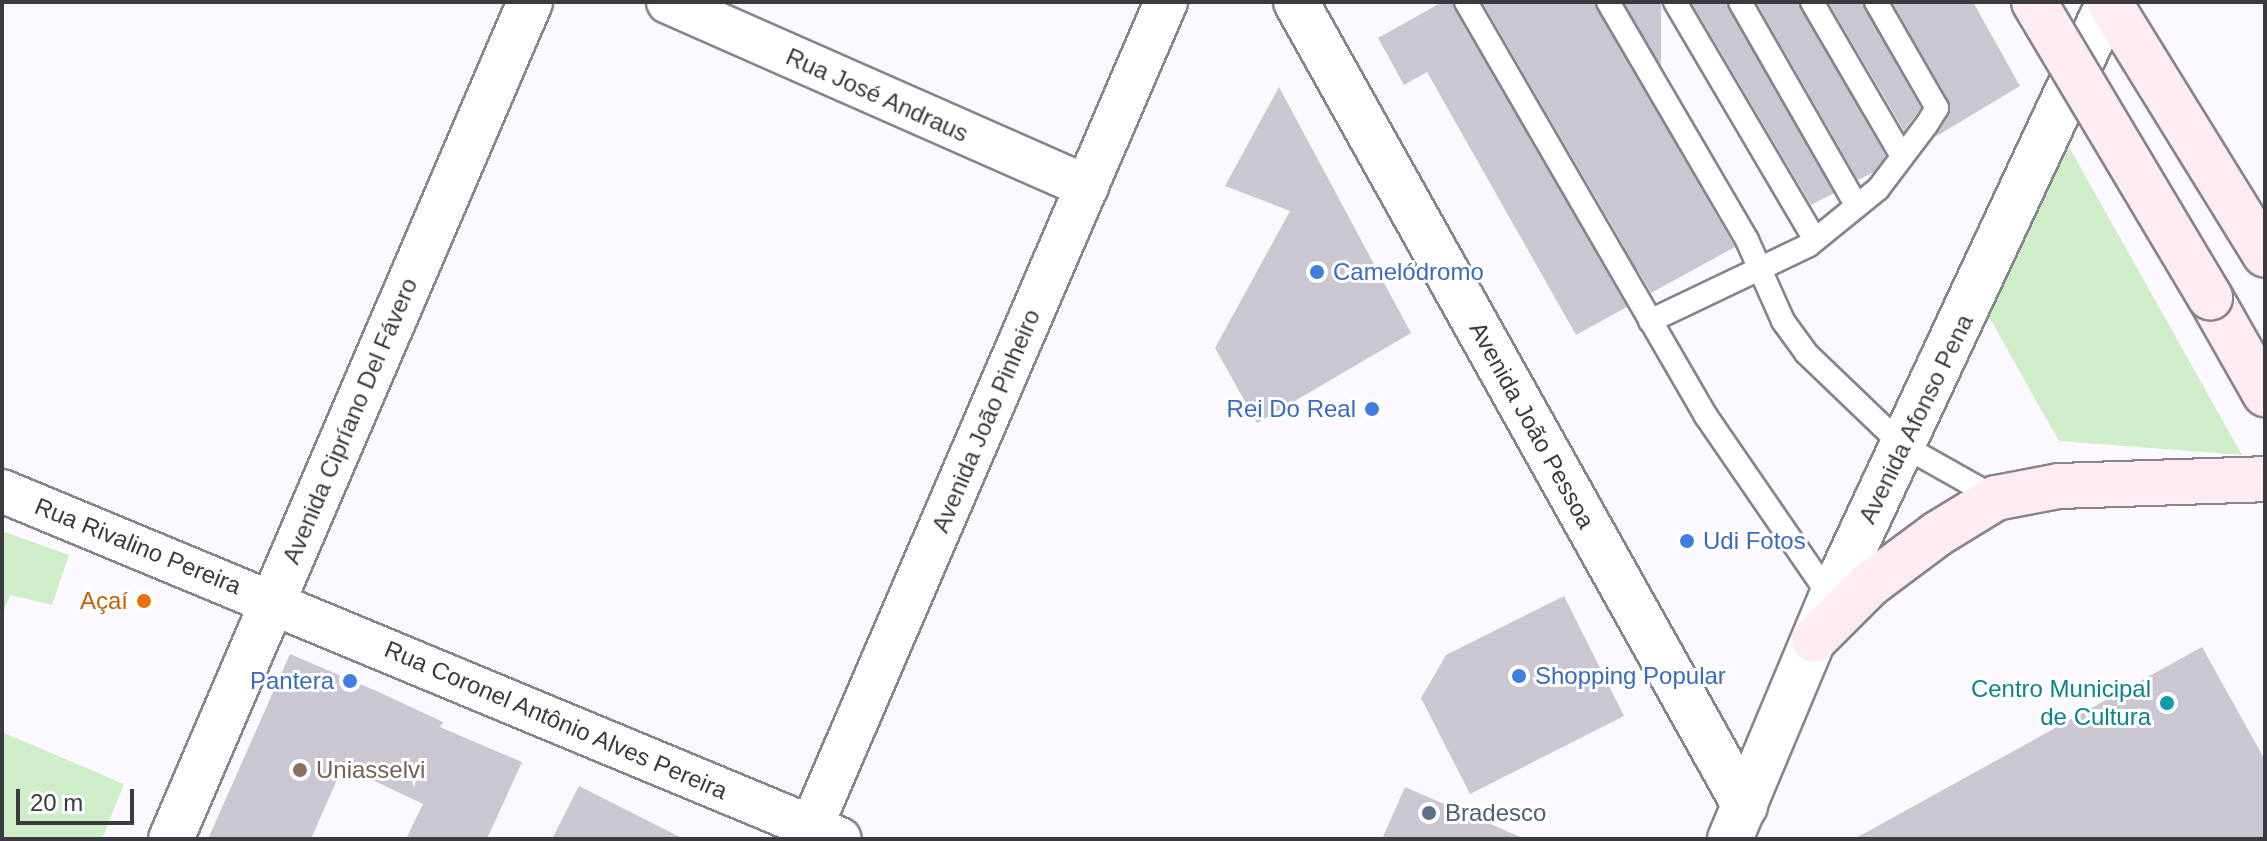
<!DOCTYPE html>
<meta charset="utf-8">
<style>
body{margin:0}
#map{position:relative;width:2267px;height:841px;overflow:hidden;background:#fbf9fe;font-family:Arial,sans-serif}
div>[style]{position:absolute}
.green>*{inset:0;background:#d0edca}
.building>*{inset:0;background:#cbc7d2;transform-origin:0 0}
.roads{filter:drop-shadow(2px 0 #87848e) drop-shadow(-2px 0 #87848e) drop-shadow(0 2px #87848e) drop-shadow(0 -2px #87848e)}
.service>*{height:22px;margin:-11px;padding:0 11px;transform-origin:11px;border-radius:11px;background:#fff}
.minor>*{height:42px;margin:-21px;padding:0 21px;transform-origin:21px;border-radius:21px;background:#fff}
.tertiary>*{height:44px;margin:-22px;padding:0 22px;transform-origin:22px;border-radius:22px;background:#fff}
.secondary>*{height:44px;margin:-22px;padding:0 22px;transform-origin:22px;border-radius:22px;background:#ffecf2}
.bridges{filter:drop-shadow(2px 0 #87848e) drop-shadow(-2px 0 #87848e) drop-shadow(0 2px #87848e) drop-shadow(0 -2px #87848e)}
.secondary-bridge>*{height:44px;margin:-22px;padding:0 22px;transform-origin:22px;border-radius:22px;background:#ffecf2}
.dots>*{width:22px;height:22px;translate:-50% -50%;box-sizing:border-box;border:4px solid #fff;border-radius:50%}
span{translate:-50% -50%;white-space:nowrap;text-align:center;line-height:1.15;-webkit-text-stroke:6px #fff;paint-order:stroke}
.street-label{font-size:24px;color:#3b3a3e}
.shop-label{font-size:24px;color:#366cbe}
.left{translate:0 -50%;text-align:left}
.right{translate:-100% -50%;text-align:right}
.food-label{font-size:24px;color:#c56008}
.culture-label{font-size:24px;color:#0d838f}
.education-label{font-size:24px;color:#785e54}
.service-label{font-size:24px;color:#4e5e75}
.frame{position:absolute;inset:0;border:4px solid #3b3a3e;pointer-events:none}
.scale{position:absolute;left:16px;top:789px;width:118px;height:36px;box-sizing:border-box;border:4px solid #3b3a3e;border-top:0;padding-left:10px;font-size:24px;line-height:28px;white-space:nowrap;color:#3b3a3e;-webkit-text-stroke:6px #fff;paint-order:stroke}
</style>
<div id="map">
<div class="green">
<div style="clip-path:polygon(2055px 122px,2242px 455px,2059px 441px,2031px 392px,1976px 293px)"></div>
<div style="clip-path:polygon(2px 531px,69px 555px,52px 605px,10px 595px,2px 616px)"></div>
<div style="clip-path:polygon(2px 732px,124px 784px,102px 839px,2px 839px)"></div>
</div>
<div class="building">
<div style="clip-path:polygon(1442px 2px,1452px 2px,1627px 307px,1576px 335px,1427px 72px,1404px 85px,1378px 38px)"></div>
<div style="clip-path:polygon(1482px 2px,1594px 2px,1735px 247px,1651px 293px)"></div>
<div style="left:1624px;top:2px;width:37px;height:268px"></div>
<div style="clip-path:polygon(1691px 2px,1726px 2px,1834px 193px,1811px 205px)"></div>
<div style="clip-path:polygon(1756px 2px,1798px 2px,1886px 156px,1874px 172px,1858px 180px)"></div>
<div style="clip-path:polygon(1828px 2px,1862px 2px,1921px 108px,1904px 131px)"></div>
<div style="clip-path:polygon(1892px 2px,1973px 2px,2020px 86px,1935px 137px,1949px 115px,1949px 102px)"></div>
<div style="clip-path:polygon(1279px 87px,1411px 333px,1257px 423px,1215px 348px,1290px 211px,1225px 186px)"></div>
<div style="clip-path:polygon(1564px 596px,1624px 716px,1470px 794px,1421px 698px,1446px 655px)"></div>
<div style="clip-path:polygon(2202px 647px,2265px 760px,2265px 839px,1854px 839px)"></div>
<div style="clip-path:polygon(290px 654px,381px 693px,443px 722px,440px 727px,522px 762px,487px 839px,406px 839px,423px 804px,343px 766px,311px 839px,208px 839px)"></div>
<div style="clip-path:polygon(579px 786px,684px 839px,552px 839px)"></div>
<div style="clip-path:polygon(1405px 787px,1525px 839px,1382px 839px)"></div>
</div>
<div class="roads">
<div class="service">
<div style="left:1466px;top:2px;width:479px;rotate:59.9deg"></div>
<div style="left:1706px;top:416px;width:221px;rotate:55.5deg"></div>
<div style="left:1608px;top:2px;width:276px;rotate:59.7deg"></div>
<div style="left:1747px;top:240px;width:89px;rotate:66deg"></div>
<div style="left:1783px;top:321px;width:39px;rotate:54deg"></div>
<div style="left:1806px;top:353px;width:133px;rotate:43.8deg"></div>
<div style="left:1902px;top:445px;width:108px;rotate:29.4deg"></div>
<div style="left:1675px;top:2px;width:276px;rotate:59.5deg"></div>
<div style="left:1740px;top:2px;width:235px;rotate:60.2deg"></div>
<div style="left:1812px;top:2px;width:178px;rotate:59.7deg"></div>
<div style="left:1650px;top:321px;width:176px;rotate:-25.5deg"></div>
<div style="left:1809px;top:245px;width:89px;rotate:-39.1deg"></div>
<div style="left:1878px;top:189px;width:81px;rotate:-53deg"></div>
<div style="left:1927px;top:124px;width:19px;rotate:-58deg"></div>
<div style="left:1937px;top:108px;width:122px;rotate:-119.9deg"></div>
</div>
<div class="minor">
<div style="left:668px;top:2px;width:458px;rotate:23.8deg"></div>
<div style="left:2px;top:491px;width:907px;rotate:22.55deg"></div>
<div style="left:806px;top:839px;width:911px;rotate:-66.73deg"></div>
</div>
<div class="tertiary">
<div style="left:1296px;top:2px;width:921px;rotate:60.82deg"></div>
<div style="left:171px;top:839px;width:911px;rotate:-66.78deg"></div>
<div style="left:1730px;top:839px;width:261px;rotate:-67.3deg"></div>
<div style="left:1831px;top:598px;width:658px;rotate:-64.99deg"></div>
</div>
<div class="secondary">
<div style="left:2109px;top:2px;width:297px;rotate:58.3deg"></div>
<div style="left:2210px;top:297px;width:112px;rotate:60.4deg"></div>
<div style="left:1814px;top:640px;width:79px;rotate:-45deg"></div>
<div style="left:1870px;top:584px;width:84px;rotate:-36.7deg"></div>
<div style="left:1937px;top:534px;width:69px;rotate:-31.4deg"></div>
<div style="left:1996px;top:498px;width:64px;rotate:-10.8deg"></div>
<div style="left:2059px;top:486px;width:206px;rotate:-1.9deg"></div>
</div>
</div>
<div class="bridges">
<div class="secondary-bridge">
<div style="left:2034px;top:2px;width:344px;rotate:59.2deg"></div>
</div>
</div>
<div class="dots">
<div style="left:1317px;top:272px;background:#3f7fe0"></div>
<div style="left:1372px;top:409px;background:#3f7fe0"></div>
<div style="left:1687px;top:541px;background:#3f7fe0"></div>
<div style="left:144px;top:601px;background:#e8710a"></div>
<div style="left:1519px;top:676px;background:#3f7fe0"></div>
<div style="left:350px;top:681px;background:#3f7fe0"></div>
<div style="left:2167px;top:703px;background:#0f9aa8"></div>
<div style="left:300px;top:770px;background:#8d6e63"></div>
<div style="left:1429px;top:813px;background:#5c6f8a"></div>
</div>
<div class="street-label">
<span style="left:877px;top:95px;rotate:24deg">Rua José Andraus</span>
<span style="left:1916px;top:419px;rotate:-64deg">Avenida Afonso Pena</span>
<span style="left:350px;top:421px;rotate:-67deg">Avenida Cipríano Del Fávero</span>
<span style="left:986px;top:421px;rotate:-67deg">Avenida João Pinheiro</span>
<span style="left:1532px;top:425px;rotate:61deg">Avenida João Pessoa</span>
<span style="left:138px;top:546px;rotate:22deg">Rua Rivalino Pereira</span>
<span style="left:556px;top:720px;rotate:23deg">Rua Coronel Antônio Alves Pereira</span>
</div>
<div class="shop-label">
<span class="left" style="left:1333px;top:272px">Camelódromo</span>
<span class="right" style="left:1356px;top:409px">Rei Do Real</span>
<span class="left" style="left:1703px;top:541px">Udi Fotos</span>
<span class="left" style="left:1535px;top:676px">Shopping Popular</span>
<span class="right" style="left:334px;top:681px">Pantera</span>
</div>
<div class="food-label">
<span class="right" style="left:128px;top:601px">Açaí</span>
</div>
<div class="culture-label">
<span class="right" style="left:2151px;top:703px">Centro Municipal<br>de Cultura</span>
</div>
<div class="education-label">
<span class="left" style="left:316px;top:770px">Uniasselvi</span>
</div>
<div class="service-label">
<span class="left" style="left:1445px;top:813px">Bradesco</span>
</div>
<div class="frame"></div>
<div class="scale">20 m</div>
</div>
